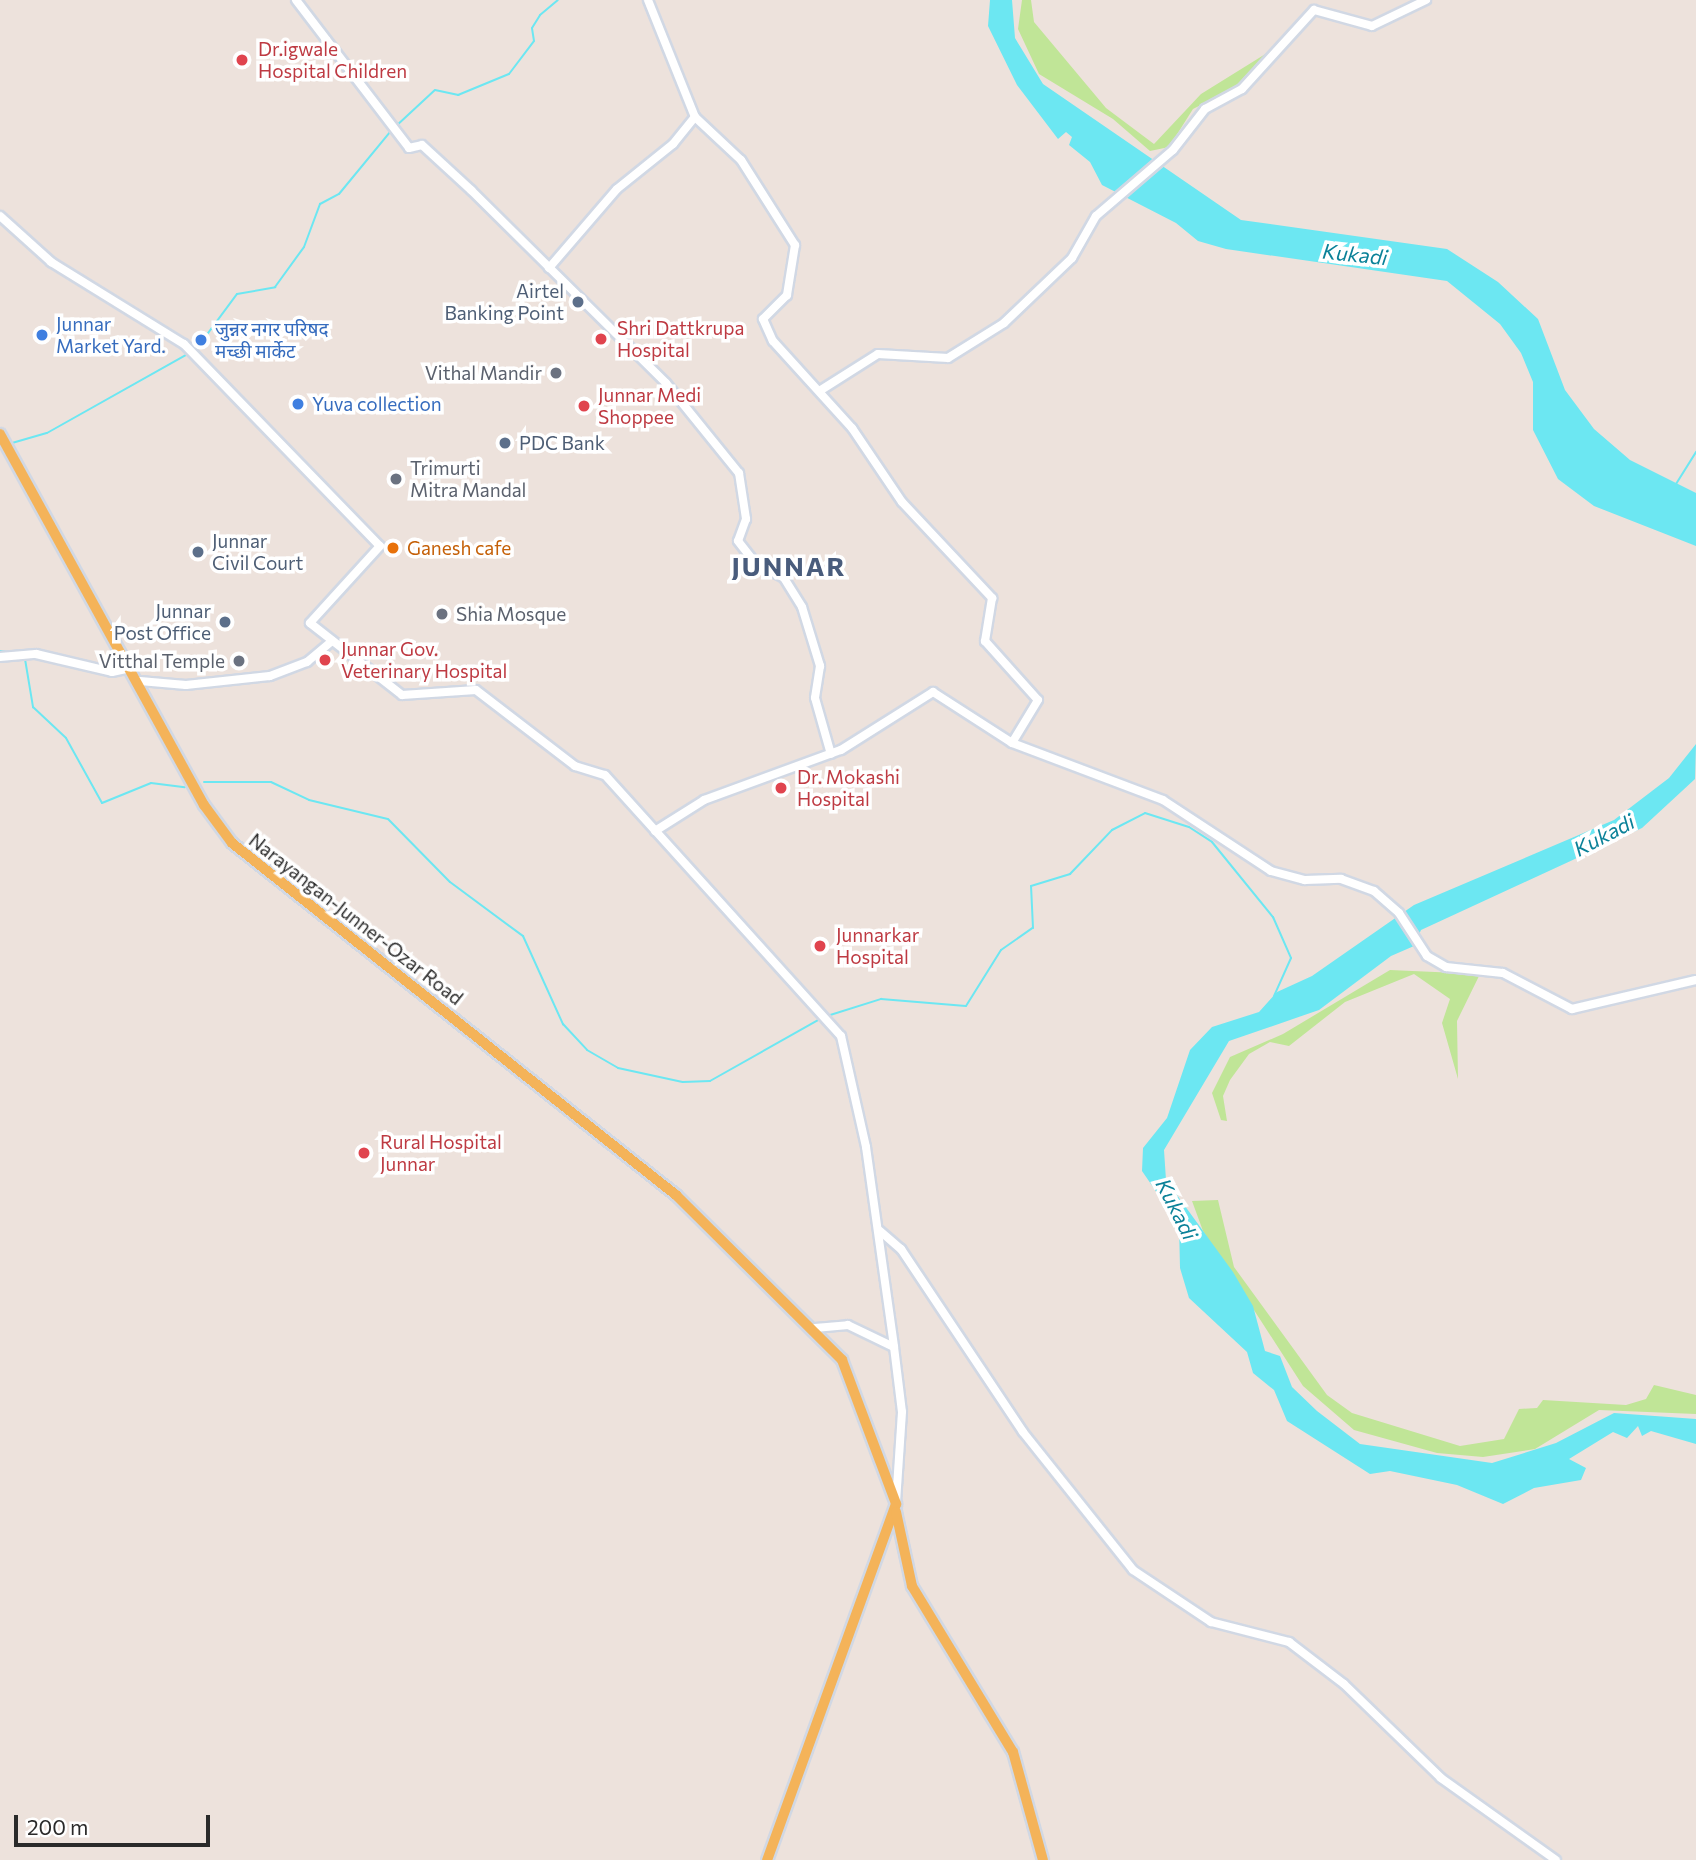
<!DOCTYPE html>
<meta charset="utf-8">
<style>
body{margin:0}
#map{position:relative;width:1696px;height:1860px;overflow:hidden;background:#ede2dc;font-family:Commissioner,"Noto Sans Devanagari",sans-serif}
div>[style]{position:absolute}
.green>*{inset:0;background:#c0e597}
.water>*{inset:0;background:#6ce7f2}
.stream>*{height:2px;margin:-1px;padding:0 1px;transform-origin:1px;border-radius:1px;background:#6ce7f2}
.roads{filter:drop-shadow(2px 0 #d1d8e4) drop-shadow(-2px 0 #d1d8e4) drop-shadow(0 2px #d1d8e4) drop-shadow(0 -2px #d1d8e4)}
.minor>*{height:8px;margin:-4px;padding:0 4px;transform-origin:4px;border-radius:4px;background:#fff}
.major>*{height:10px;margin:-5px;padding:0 5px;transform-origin:5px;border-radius:5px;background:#f4b359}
.dots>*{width:19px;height:19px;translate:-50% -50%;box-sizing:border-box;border:4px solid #fff;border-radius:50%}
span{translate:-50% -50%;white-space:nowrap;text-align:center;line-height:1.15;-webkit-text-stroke:7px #fff;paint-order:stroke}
.health-label{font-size:19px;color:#be3a42}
.left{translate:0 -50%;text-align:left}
.service-label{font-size:19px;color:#4e5e75}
.right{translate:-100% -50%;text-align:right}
.shop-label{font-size:19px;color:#366cbe}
.worship-label{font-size:19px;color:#5b616d}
.food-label{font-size:19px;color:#c56008}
.street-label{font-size:19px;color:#2a2a2a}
.water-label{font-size:21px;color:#0a8198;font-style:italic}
.district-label{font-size:26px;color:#495c7c;font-weight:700;letter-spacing:2px}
.scale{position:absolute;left:14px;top:1815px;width:196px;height:32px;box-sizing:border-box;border:4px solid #2a2a2a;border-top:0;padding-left:9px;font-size:21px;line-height:24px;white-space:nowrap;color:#2a2a2a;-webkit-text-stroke:5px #fff;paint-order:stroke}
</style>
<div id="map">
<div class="green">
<div style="clip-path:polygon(1022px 0,1031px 0,1034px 22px,1106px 108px,1154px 144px,1201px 94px,1267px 53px,1234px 88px,1193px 109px,1169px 147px,1150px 151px,1113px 119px,1039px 74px,1018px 29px)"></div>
<div style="clip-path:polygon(1390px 970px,1480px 974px,1457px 1021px,1458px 1079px,1442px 1023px,1450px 999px,1414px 974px,1345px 1002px,1289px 1046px,1270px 1042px,1249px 1054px,1230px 1080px,1223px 1096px,1227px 1121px,1221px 1120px,1212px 1093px,1230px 1057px,1283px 1034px)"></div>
<div style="clip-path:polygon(1218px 1200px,1234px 1267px,1327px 1395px,1352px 1413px,1460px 1446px,1504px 1439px,1519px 1409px,1537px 1408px,1543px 1400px,1626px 1405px,1646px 1399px,1654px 1385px,1696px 1395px,1696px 1414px,1599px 1410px,1535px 1449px,1483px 1457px,1437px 1453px,1354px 1430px,1303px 1386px,1203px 1231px,1192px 1201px)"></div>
</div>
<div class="water">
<div style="clip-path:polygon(990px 0,1012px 0,1015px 38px,1043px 84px,1241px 220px,1447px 249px,1498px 282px,1538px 319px,1565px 390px,1594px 429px,1630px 460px,1696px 493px,1696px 546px,1594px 506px,1558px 479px,1533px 430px,1533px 382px,1521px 353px,1500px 324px,1447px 281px,1226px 249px,1198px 241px,1176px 223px,1102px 185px,1090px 162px,1069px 145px,1072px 137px,1066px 132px,1058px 139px,1017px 85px,988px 26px)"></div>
<div style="clip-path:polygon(1696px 744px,1695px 779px,1642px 828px,1421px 930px,1414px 946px,1391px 956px,1319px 1010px,1229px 1041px,1164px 1150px,1166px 1180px,1233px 1272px,1253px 1306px,1265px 1351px,1280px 1356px,1292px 1387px,1317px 1411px,1360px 1444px,1492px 1463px,1556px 1443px,1614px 1413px,1696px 1419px,1696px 1444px,1651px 1431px,1642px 1436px,1638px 1426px,1627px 1438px,1613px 1432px,1569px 1459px,1586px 1468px,1581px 1480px,1534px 1488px,1503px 1504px,1457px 1485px,1390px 1471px,1370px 1474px,1287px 1421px,1274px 1390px,1253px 1373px,1247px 1352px,1189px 1298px,1180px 1268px,1179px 1225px,1142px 1171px,1143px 1148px,1167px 1118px,1190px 1050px,1212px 1027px,1259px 1012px,1277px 992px,1312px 976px,1414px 905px,1614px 820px,1669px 778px)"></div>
</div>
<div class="stream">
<div style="left:395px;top:127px;width:54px;rotate:-42.8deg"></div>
<div style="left:435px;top:90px;width:24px;rotate:12deg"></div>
<div style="left:458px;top:95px;width:55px;rotate:-22.4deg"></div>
<div style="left:509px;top:74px;width:41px;rotate:-52.9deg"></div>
<div style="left:534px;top:41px;width:13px;rotate:-99deg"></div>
<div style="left:532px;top:28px;width:15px;rotate:-58deg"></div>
<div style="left:540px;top:15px;width:23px;rotate:-40deg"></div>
<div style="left:197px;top:348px;width:67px;rotate:-53.5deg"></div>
<div style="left:237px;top:294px;width:39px;rotate:-10deg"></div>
<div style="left:275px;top:287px;width:49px;rotate:-54.1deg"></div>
<div style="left:304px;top:247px;width:46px;rotate:-69.6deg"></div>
<div style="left:320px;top:204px;width:21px;rotate:-28deg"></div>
<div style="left:339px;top:194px;width:82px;rotate:-50.5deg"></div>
<div style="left:12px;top:443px;width:36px;rotate:-16deg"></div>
<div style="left:47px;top:433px;width:159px;rotate:-29.3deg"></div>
<div style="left:0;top:447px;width:1px"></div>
<div style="left:1676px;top:484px;width:38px;rotate:-58deg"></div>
<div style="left:0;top:651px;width:24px;rotate:5deg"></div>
<div style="left:25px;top:659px;width:49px;rotate:80.5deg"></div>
<div style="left:33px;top:707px;width:45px;rotate:43.2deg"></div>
<div style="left:66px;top:738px;width:74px;rotate:61deg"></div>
<div style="left:102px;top:803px;width:53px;rotate:-22.2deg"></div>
<div style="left:151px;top:783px;width:34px;rotate:7deg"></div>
<div style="left:204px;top:782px;width:67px"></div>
<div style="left:271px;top:782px;width:42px;rotate:25.3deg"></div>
<div style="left:309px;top:800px;width:81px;rotate:13.5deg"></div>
<div style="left:388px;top:819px;width:88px;rotate:45.5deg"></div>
<div style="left:450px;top:882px;width:91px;rotate:36.5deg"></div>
<div style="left:523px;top:936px;width:97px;rotate:65.6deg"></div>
<div style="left:563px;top:1024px;width:35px;rotate:47deg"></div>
<div style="left:587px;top:1050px;width:36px;rotate:30deg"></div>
<div style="left:618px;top:1068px;width:66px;rotate:12.2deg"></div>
<div style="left:683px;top:1082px;width:27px;rotate:-2deg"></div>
<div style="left:710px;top:1081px;width:129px;rotate:-29.4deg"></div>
<div style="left:827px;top:1016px;width:57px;rotate:-17.5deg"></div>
<div style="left:881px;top:999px;width:85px;rotate:4.7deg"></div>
<div style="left:966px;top:1006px;width:66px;rotate:-58deg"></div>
<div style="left:1001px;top:950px;width:39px;rotate:-35deg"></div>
<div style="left:1033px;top:928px;width:42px;rotate:-92.7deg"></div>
<div style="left:1031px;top:886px;width:41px;rotate:-17.1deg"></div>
<div style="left:1070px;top:874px;width:61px;rotate:-46.3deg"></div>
<div style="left:1112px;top:830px;width:37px;rotate:-27deg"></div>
<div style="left:1145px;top:813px;width:46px;rotate:17.7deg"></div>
<div style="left:1189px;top:827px;width:27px;rotate:33deg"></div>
<div style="left:1212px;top:842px;width:97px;rotate:50.9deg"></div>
<div style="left:1273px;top:917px;width:45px;rotate:66.3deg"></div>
<div style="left:1291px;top:958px;width:42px;rotate:114.1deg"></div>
</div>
<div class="roads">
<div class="minor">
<div style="left:296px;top:0;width:186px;rotate:52.6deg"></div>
<div style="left:409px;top:148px;width:13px;rotate:-13deg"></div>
<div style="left:422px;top:145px;width:67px;rotate:42.6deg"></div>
<div style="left:471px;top:190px;width:274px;rotate:44.7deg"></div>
<div style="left:666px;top:383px;width:116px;rotate:51deg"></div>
<div style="left:739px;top:473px;width:47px;rotate:81.3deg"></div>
<div style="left:746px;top:519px;width:23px;rotate:110deg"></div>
<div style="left:738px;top:541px;width:28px;rotate:52deg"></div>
<div style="left:755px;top:563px;width:33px;rotate:27deg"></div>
<div style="left:784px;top:578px;width:34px;rotate:58deg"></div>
<div style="left:802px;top:607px;width:62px;rotate:73deg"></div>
<div style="left:820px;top:666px;width:32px;rotate:99deg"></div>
<div style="left:815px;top:698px;width:58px;rotate:74.1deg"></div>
<div style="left:695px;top:117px;width:63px;rotate:43.1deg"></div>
<div style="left:741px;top:160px;width:101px;rotate:57.6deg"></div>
<div style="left:795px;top:245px;width:51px;rotate:99.1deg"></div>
<div style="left:787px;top:295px;width:34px;rotate:135deg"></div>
<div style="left:763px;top:319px;width:24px;rotate:66deg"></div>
<div style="left:773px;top:341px;width:118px;rotate:47.8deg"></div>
<div style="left:852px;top:428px;width:89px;rotate:56deg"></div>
<div style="left:902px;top:502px;width:132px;rotate:46.8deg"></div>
<div style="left:992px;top:598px;width:44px;rotate:99.2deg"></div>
<div style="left:985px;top:641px;width:79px;rotate:48.1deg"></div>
<div style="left:1038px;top:700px;width:50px;rotate:121.2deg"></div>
<div style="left:0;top:216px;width:69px;rotate:42deg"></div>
<div style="left:51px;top:262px;width:156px;rotate:31.7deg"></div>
<div style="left:184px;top:344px;width:281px;rotate:45.9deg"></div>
<div style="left:380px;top:546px;width:104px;rotate:132.3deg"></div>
<div style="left:310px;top:623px;width:117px;rotate:38deg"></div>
<div style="left:402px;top:695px;width:74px;rotate:-3.9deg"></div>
<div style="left:476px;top:690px;width:125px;rotate:37.5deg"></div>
<div style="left:575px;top:766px;width:31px;rotate:17deg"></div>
<div style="left:605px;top:775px;width:352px;rotate:47.9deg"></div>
<div style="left:841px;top:1036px;width:114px;rotate:77.3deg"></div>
<div style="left:866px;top:1147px;width:202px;rotate:82deg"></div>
<div style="left:549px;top:268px;width:104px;rotate:-49.3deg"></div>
<div style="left:617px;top:189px;width:72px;rotate:-38.8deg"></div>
<div style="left:673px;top:144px;width:35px;rotate:-51deg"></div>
<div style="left:695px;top:117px;width:126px;rotate:-111.9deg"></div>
<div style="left:821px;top:390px;width:67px;rotate:-32.3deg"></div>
<div style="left:878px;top:354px;width:70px;rotate:3.3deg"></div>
<div style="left:948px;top:358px;width:66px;rotate:-32deg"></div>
<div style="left:1004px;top:323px;width:94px;rotate:-43.7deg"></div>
<div style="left:1072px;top:258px;width:48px;rotate:-60.3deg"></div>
<div style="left:1096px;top:216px;width:101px;rotate:-40.6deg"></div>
<div style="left:1173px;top:150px;width:52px;rotate:-52deg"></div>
<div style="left:1205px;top:109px;width:42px;rotate:-28.4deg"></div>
<div style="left:1242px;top:89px;width:107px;rotate:-47.7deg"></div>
<div style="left:1314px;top:10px;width:60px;rotate:15.4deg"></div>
<div style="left:1372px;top:26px;width:60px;rotate:-25.7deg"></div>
<div style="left:0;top:657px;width:36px;rotate:-5deg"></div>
<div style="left:36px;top:654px;width:78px;rotate:13.3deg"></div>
<div style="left:112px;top:672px;width:19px;rotate:-12deg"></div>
<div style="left:140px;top:681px;width:46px;rotate:5deg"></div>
<div style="left:186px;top:685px;width:84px;rotate:-6.1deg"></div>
<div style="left:270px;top:676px;width:40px;rotate:-21deg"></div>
<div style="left:307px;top:662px;width:33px;rotate:-40deg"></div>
<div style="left:655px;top:831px;width:58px;rotate:-32.3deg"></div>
<div style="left:704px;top:800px;width:146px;rotate:-20.1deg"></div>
<div style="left:841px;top:750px;width:109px;rotate:-32.2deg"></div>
<div style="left:933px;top:692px;width:94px;rotate:32.8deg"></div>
<div style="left:1012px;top:743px;width:161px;rotate:20.7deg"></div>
<div style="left:1163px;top:800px;width:129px;rotate:33.3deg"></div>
<div style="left:1271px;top:871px;width:35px;rotate:15deg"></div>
<div style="left:1305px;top:880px;width:36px;rotate:-2deg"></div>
<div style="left:1341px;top:879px;width:35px;rotate:20deg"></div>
<div style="left:1374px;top:891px;width:33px;rotate:41deg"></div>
<div style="left:1399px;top:913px;width:51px;rotate:56.9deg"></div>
<div style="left:1427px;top:956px;width:22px;rotate:30deg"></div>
<div style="left:1446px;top:967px;width:57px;rotate:6deg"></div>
<div style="left:1503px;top:973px;width:78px;rotate:27.6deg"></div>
<div style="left:1572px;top:1009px;width:127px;rotate:-13.2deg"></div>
<div style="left:880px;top:1231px;width:28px;rotate:41deg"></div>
<div style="left:901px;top:1249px;width:220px;rotate:56.3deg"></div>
<div style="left:1023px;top:1432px;width:176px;rotate:51.4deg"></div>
<div style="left:1133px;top:1570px;width:94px;rotate:33.7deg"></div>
<div style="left:1211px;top:1622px;width:81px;rotate:14.4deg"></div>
<div style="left:1289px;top:1642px;width:69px;rotate:37.4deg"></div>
<div style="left:1344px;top:1684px;width:135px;rotate:44.1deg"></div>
<div style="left:1441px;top:1778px;width:141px;rotate:35.5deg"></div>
<div style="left:815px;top:1328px;width:33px;rotate:-5deg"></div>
<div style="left:848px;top:1325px;width:51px;rotate:25.6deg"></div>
<div style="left:894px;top:1347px;width:65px;rotate:83deg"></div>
<div style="left:902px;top:1412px;width:90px;rotate:93.8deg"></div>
</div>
<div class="major">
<div style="left:0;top:434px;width:423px;rotate:61.2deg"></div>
<div style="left:204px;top:805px;width:47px;rotate:53.6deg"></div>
<div style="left:232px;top:843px;width:567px;rotate:38.41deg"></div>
<div style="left:676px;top:1195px;width:234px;rotate:44.8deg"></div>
<div style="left:842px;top:1360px;width:154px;rotate:69.4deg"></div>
<div style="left:896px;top:1504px;width:379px;rotate:109.9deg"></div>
<div style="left:896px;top:1512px;width:76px;rotate:77.8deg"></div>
<div style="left:912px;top:1586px;width:194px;rotate:58.7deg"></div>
<div style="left:1013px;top:1752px;width:112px;rotate:74.5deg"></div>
</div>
</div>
<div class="dots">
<div style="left:242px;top:60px;background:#e0444e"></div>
<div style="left:578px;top:302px;background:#5c6f8a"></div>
<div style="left:42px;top:335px;background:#3f7fe0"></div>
<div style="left:601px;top:339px;background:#e0444e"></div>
<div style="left:201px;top:340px;background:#3f7fe0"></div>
<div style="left:556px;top:373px;background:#6b7280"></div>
<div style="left:298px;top:404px;background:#3f7fe0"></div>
<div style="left:584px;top:406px;background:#e0444e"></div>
<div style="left:505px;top:443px;background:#5c6f8a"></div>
<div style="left:396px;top:479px;background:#6b7280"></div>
<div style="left:393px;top:548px;background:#e8710a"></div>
<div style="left:198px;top:552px;background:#5c6f8a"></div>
<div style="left:442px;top:614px;background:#6b7280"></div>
<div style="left:225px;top:622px;background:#5c6f8a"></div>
<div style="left:325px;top:660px;background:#e0444e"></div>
<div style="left:239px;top:661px;background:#6b7280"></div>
<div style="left:781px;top:788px;background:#e0444e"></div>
<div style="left:820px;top:946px;background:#e0444e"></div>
<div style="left:364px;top:1153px;background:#e0444e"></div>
</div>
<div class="health-label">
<span class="left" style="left:258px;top:60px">Dr.igwale<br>Hospital Children</span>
<span class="left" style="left:617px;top:339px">Shri Dattkrupa<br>Hospital</span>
<span class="left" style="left:598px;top:406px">Junnar Medi<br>Shoppee</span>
<span class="left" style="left:341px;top:660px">Junnar Gov.<br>Veterinary Hospital</span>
<span class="left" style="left:797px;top:788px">Dr. Mokashi<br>Hospital</span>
<span class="left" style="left:836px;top:946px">Junnarkar<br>Hospital</span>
<span class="left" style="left:380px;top:1153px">Rural Hospital<br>Junnar</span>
</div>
<div class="service-label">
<span class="right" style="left:564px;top:302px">Airtel<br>Banking Point</span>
<span class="left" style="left:519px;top:443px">PDC Bank</span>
<span class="left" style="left:212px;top:552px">Junnar<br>Civil Court</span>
<span class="right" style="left:211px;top:622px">Junnar<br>Post Office</span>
</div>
<div class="shop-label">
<span class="left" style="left:56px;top:335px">Junnar<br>Market Yard.</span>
<span class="left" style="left:215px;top:340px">जुन्नर नगर परिषद<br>मच्छी मार्केट</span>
<span class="left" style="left:312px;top:404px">Yuva collection</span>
</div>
<div class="worship-label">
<span class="right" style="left:542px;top:373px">Vithal Mandir</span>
<span class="left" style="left:410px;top:479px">Trimurti<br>Mitra Mandal</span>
<span class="left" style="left:456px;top:614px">Shia Mosque</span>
<span class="right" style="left:225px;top:661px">Vitthal Temple</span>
</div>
<div class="food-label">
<span class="left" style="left:407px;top:548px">Ganesh cafe</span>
</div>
<div class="street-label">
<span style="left:356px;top:919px;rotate:38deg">Narayangan-Junner-Ozar Road</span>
</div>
<div class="water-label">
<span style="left:1355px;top:254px;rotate:6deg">Kukadi</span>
<span style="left:1604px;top:835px;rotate:-28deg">Kukadi</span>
<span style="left:1177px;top:1209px;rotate:63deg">Kukadi</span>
</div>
<div class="district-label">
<span style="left:789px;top:566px">JUNNAR</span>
</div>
<div class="scale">200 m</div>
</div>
